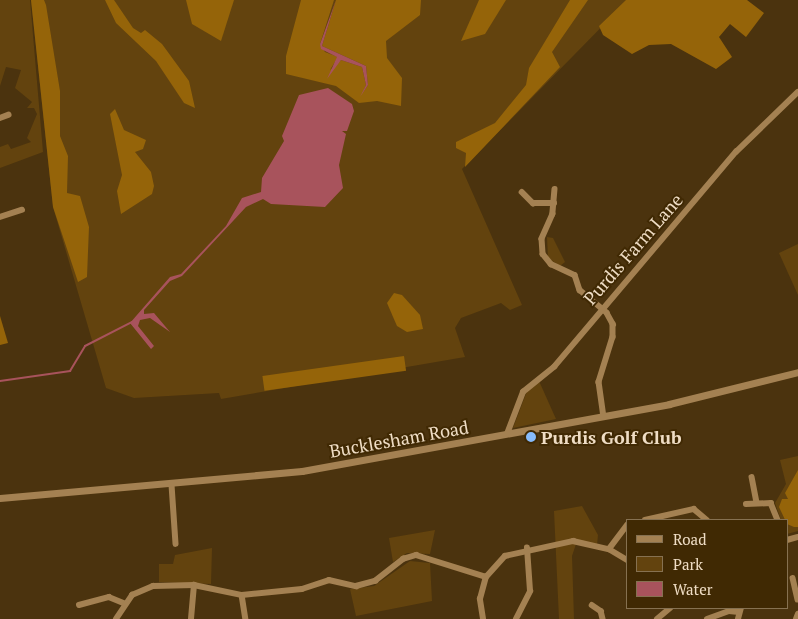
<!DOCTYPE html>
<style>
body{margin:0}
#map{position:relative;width:798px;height:619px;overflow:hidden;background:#4b330e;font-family:"PT Serif",serif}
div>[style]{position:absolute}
.green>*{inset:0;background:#63430e}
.forest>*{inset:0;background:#956409;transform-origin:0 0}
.water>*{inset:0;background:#a8535c}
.stream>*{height:2px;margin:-1px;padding:0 1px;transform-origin:1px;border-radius:1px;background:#a8535c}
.minor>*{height:5.5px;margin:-2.75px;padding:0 2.75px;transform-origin:2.75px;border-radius:2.75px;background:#a48152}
.tertiary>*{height:7px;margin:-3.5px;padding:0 3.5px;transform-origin:3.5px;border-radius:3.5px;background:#a48152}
.dots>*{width:14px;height:14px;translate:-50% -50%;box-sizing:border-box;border:2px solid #402903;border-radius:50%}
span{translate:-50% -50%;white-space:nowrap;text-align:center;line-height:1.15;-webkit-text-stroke:4px #402903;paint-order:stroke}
.street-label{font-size:18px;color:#efddc5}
.poi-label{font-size:18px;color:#efddc5;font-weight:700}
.left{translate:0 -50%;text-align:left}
.legend{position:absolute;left:626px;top:519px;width:162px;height:90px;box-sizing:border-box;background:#402903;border:1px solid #867151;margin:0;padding:6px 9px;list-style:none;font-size:15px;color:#efddc5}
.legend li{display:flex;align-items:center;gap:10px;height:25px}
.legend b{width:25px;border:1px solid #867151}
</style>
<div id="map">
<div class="green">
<div style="clip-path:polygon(0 0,30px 0,43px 152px,0 168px,0 147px,8px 144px,11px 149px,31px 142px,27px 138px,37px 114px,34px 108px,27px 108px,32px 102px,15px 88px,21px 70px,6px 67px,0 86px)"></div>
<div style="clip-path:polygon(31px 0,628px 0,462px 169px,522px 305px,510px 310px,501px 303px,461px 318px,455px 328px,465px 357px,221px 399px,219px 393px,134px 398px,106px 388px,53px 207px)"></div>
<div style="clip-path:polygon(547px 237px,553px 238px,565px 262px,560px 266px,548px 258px)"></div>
<div style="clip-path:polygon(798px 244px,798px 295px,779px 253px)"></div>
<div style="clip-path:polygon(539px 381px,556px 419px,513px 428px,527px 391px)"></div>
<div style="clip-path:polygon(798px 456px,798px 531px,787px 534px,787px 520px,781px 520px,775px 503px,786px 484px,780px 460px)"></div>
<div style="clip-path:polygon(582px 506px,598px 535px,597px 545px,577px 541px,572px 556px,574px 619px,559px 619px,554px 511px)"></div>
<div style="clip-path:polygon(435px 530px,430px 554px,407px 553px,393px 562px,389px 538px)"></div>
<div style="clip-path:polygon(212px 548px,211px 584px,159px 582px,159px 564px,173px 564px,175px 555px)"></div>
<div style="clip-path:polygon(410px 561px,430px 563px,432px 601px,356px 616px,350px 589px,374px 586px)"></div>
</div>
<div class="forest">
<div style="clip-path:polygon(31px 0,44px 0,46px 5px,60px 91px,60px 136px,68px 156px,67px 193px,80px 196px,89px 227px,87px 277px,78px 282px,53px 207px)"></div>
<div style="clip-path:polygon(105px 0,114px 0,133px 28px,141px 33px,145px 30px,162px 44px,189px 81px,195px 108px,184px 103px,156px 61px,116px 23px)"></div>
<div style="clip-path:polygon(186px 0,234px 0,221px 41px,192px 24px)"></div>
<div style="clip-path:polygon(301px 0,334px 0,320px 44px,325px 52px,338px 57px,330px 70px,341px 60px,362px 67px,366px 85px,363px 92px,368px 85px,366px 66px,322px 46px,336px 0,421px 0,420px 15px,386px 41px,387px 58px,402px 78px,401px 106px,377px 101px,359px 103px,336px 86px,286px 74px,286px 56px)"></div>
<div style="clip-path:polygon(479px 0,506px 0,485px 34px,461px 41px)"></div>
<div style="clip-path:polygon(570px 0,588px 0,552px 52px,560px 67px,465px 167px,466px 153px,456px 148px,456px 142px,495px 123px,526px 85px,529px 68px)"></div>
<div style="clip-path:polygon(626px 0,747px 0,764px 13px,746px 37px,730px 24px,719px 37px,732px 57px,716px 69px,671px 44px,649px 45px,632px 54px,603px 35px,599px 26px)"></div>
<div style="clip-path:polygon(115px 109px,124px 130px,146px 140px,143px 149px,135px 152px,151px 172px,154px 186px,152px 194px,121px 214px,117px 191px,122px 175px,110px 114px)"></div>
<div style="clip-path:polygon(394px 293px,402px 295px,420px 315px,423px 329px,407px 332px,397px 326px,387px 303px)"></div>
<div style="clip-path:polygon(0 316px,8px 343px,0 345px)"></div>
<div style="left:404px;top:356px;width:15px;height:143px;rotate:82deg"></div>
<div style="clip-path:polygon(798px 470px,798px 527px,794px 527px,787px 524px,779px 507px,782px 499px,788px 499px,785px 493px)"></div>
</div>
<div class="water">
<div style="clip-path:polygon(336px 0,322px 46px,366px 66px,368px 85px,360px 97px,366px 85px,362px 67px,341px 60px,327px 79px,337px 57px,321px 49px,320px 44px)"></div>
<div style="clip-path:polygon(328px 88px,352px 104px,354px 111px,347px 131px,342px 131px,346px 134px,339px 165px,343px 188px,325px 207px,271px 204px,263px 199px,246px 207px,182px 276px,170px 281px,144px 310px,144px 314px,154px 313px,170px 332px,150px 318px,140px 320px,138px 326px,154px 346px,151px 349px,130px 323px,170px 277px,181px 274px,226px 226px,242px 198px,261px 192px,262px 178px,284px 141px,282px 136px,299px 95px)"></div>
</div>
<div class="stream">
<div style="left:0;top:381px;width:71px;rotate:-8.1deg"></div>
<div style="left:70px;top:371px;width:29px;rotate:-59deg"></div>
<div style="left:85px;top:346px;width:53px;rotate:-27.1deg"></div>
</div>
<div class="minor">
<div style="left:0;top:118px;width:9px;rotate:-21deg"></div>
<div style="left:555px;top:189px;width:25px;rotate:95deg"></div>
<div style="left:553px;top:214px;width:27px;rotate:114deg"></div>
<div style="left:542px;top:239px;width:15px;rotate:86deg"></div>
<div style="left:543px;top:254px;width:13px;rotate:51deg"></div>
<div style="left:551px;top:264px;width:26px;rotate:25deg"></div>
<div style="left:575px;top:275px;width:16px;rotate:72deg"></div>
<div style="left:580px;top:290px;width:35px;rotate:40deg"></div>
<div style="left:607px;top:313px;width:13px;rotate:61deg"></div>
<div style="left:613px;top:324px;width:13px;rotate:90deg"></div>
<div style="left:613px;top:337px;width:47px;rotate:107.3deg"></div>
<div style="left:599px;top:382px;width:34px;rotate:82deg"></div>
<div style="left:522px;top:192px;width:16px;rotate:45deg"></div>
<div style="left:533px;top:203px;width:21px"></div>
<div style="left:0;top:217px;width:23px;rotate:-18deg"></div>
<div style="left:507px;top:434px;width:45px;rotate:-69.1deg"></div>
<div style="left:523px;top:392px;width:40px;rotate:-39deg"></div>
<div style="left:554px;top:367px;width:282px;rotate:-49.8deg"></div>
<div style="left:736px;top:152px;width:86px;rotate:-44.1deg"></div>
<div style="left:752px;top:477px;width:25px;rotate:79deg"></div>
<div style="left:172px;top:485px;width:59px;rotate:86.1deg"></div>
<div style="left:746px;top:504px;width:25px;rotate:-2deg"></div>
<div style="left:771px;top:503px;width:18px;rotate:68deg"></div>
<div style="left:645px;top:520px;width:50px;rotate:-12.7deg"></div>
<div style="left:694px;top:509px;width:17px;rotate:40deg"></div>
<div style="left:787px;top:540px;width:11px;rotate:-15deg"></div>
<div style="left:609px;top:549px;width:30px;rotate:-53deg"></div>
<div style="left:793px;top:578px;width:22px;rotate:77deg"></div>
<div style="left:242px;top:595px;width:24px;rotate:81deg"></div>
<div style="left:79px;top:605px;width:31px;rotate:-15deg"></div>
<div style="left:109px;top:597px;width:16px;rotate:22deg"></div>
<div style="left:592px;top:605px;width:11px;rotate:34deg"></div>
<div style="left:601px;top:611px;width:8px;rotate:76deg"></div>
<div style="left:116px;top:619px;width:29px;rotate:-56deg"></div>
<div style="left:132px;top:595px;width:23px;rotate:-23deg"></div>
<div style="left:153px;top:586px;width:41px;rotate:-1.4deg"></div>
<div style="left:194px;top:585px;width:49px;rotate:11.8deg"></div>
<div style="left:242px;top:595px;width:60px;rotate:-5.7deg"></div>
<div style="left:302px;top:589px;width:28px;rotate:-18deg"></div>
<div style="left:329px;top:580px;width:28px;rotate:13deg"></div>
<div style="left:356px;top:586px;width:20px;rotate:-15deg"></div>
<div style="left:375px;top:581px;width:36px;rotate:-38deg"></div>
<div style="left:403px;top:559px;width:14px;rotate:-17deg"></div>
<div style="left:416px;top:555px;width:73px;rotate:17.4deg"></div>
<div style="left:191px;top:619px;width:34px;rotate:-85deg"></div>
<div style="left:483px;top:619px;width:20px;rotate:-99deg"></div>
<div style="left:480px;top:599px;width:23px;rotate:-75deg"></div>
<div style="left:486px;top:577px;width:28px;rotate:-48deg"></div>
<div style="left:505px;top:556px;width:70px;rotate:-12.4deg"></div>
<div style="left:573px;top:541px;width:37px;rotate:13deg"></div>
<div style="left:609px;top:549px;width:21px;rotate:31deg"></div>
<div style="left:516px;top:619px;width:31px;rotate:-63deg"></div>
<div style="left:530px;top:591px;width:43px;rotate:-94deg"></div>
<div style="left:657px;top:619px;width:17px;rotate:-40deg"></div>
<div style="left:707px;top:619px;width:23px;rotate:-20deg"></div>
<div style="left:729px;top:611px;width:10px;rotate:6deg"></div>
<div style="left:738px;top:619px;width:11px;rotate:-75deg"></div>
<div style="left:796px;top:619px;width:5px;rotate:-68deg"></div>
</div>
<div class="tertiary">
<div style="left:0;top:498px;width:303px;rotate:-5.1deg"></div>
<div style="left:302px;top:471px;width:373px;rotate:-10.3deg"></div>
<div style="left:669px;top:404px;width:133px;rotate:-13.9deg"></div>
</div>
<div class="dots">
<div style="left:531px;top:437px;background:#87bbfb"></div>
</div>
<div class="street-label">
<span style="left:633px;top:249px;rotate:-49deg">Purdis Farm Lane</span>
<span style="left:399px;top:439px;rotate:-10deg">Bucklesham Road</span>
</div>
<div class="poi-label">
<span class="left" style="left:541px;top:437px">Purdis Golf Club</span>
</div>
<ul class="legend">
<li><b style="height:6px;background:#a48152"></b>Road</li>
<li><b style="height:14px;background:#63430e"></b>Park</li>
<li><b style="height:14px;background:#a8535c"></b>Water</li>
</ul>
</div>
